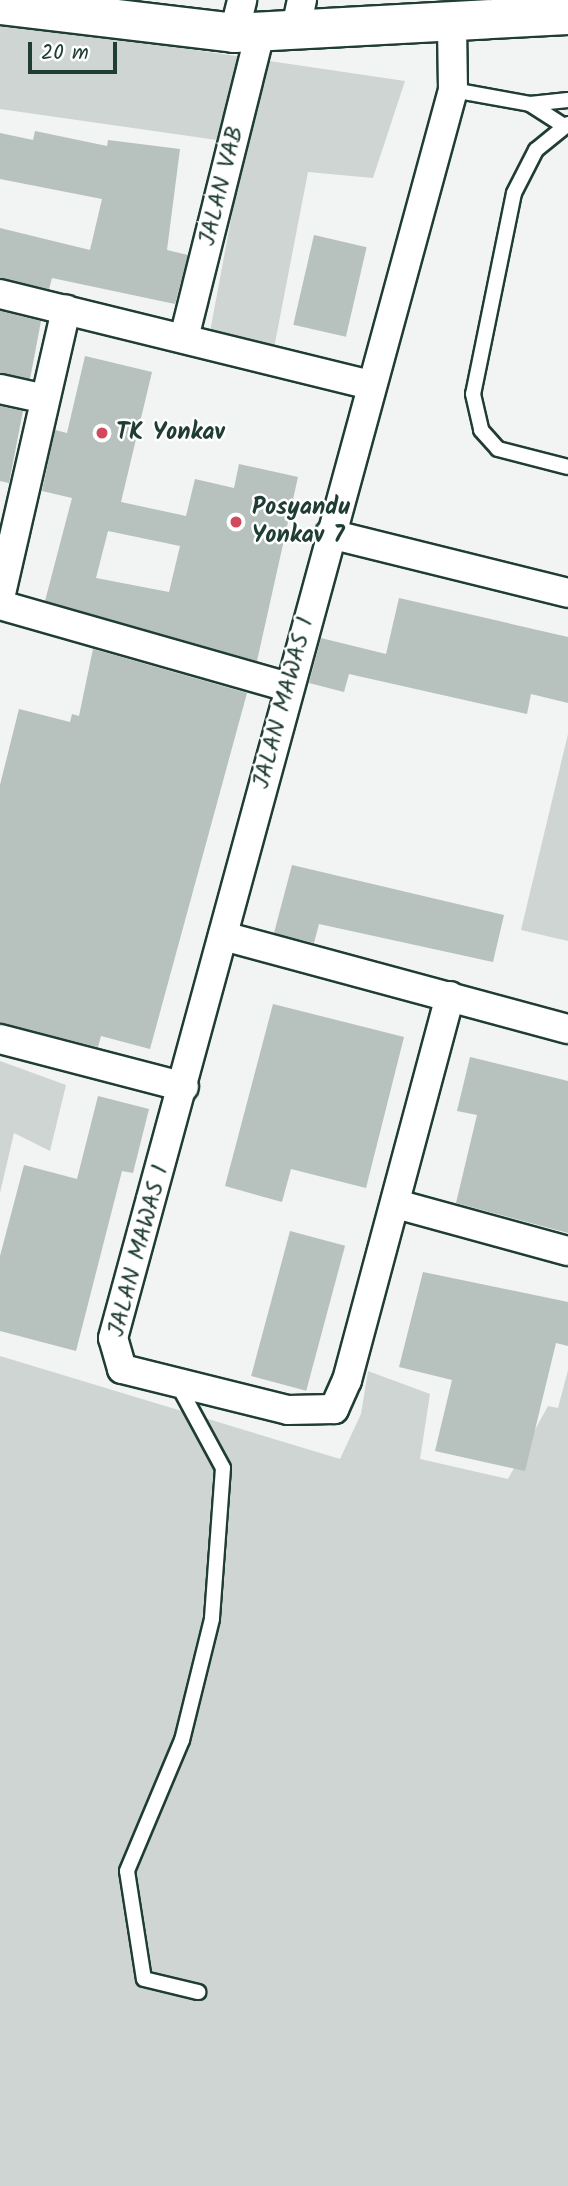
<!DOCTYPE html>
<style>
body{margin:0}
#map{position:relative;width:568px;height:2186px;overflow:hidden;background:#f2f3f3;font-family:Kalam,sans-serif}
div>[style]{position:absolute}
.green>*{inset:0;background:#ced5d3}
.building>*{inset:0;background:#b7c1bd;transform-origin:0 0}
.roads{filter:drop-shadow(2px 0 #1f3d34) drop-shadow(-2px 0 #1f3d34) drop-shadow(0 2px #1f3d34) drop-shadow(0 -2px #1f3d34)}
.service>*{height:14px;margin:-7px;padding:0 7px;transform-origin:7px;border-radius:7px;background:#fff}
.minor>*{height:28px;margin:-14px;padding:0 14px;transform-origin:14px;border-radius:14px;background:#fff}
.secondary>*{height:38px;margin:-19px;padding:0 19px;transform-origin:19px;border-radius:19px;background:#fff}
.dots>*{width:19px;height:19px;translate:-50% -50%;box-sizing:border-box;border:4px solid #fff;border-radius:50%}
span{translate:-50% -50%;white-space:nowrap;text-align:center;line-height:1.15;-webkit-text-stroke:5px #fff;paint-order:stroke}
.street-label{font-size:24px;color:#1f3d34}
.poi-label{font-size:24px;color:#1f3d34;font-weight:700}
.left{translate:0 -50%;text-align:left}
.scale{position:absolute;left:28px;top:42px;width:89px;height:32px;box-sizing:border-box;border:4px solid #1f3d34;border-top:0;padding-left:9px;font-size:21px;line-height:24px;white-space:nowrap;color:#1f3d34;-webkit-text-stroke:5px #fff;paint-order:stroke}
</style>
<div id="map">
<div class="green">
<div style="clip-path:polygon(0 21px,405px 81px,373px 178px,308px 172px,274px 348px,207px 348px,245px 144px,0 109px)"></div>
<div style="clip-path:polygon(568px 734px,568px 941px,521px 930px)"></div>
<div style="clip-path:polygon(0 1061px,66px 1085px,50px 1151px,14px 1133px,0 1193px)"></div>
<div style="clip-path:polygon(0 1356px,340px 1459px,361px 1414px,368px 1371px,430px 1394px,420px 1459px,508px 1479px,548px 1406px,558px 1408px,568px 1370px,568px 2186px,0 2186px)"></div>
</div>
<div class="building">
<div style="clip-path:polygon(35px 131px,107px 146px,108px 140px,180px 149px,167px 250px,188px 255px,175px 304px,52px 278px,49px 289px,0 278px,0 228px,90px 250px,102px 199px,0 179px,0 133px,33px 140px)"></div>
<div style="left:314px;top:235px;width:54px;height:92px;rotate:13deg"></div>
<div style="clip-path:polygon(0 311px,41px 321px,30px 379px,0 373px)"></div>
<div style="clip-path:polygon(evenodd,85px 356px,152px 372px,121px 502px,186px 516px,195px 479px,234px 488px,239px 464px,298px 477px,257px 661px,45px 601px,72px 498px,42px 491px,55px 430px,67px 433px,85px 356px,108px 531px,180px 546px,169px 592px,96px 578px,108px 531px)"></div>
<div style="clip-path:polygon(0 406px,23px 411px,9px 483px,0 481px)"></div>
<div style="clip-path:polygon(399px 598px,568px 637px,568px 703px,531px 694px,527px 714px,349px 674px,344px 692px,309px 683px,321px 638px,386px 654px)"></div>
<div style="clip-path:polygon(93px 649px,247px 693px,150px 1049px,101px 1036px,98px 1047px,0 1023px,0 785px,19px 709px,70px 722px,72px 714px,79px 716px)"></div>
<div style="clip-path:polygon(292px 865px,504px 915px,493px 962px,319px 924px,314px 943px,274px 933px)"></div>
<div style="clip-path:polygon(273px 1004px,404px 1037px,366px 1188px,291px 1169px,282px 1202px,225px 1186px)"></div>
<div style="clip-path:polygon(470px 1057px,568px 1081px,568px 1233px,456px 1203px,477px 1115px,457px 1111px)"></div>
<div style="clip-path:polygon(98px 1096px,149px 1109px,133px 1173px,122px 1171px,76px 1351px,0 1331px,0 1256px,24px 1165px,77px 1179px)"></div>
<div style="left:290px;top:1231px;width:57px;height:150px;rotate:15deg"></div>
<div style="clip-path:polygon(423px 1272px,568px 1302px,568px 1346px,556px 1343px,525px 1471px,435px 1451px,452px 1380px,399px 1367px)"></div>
</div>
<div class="roads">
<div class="service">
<div style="left:453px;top:90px;width:78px;rotate:10.3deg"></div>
<div style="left:530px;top:104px;width:40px;rotate:32.9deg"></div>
<div style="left:530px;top:104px;width:38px;rotate:-6deg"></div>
<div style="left:568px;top:124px;width:41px;rotate:140.9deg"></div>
<div style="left:536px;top:150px;width:48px;rotate:117.1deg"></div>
<div style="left:514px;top:193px;width:205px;rotate:101.5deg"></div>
<div style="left:473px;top:394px;width:37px;rotate:77deg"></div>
<div style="left:481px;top:430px;width:25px;rotate:48deg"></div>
<div style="left:498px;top:449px;width:72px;rotate:14.4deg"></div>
<div style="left:178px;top:1385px;width:94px;rotate:61.5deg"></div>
<div style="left:223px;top:1468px;width:151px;rotate:94.2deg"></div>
<div style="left:212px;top:1619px;width:125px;rotate:103.9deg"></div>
<div style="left:182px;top:1740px;width:142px;rotate:112.8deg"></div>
<div style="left:127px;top:1871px;width:109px;rotate:81.1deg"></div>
<div style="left:144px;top:1979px;width:56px;rotate:13.5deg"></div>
</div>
<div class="minor">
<div style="left:296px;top:28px;width:29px;rotate:-78deg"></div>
<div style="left:234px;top:33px;width:34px;rotate:-76deg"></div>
<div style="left:0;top:294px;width:382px;rotate:13.8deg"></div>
<div style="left:184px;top:338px;width:314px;rotate:-76deg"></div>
<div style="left:0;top:389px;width:46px;rotate:12.5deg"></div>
<div style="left:330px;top:534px;width:245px;rotate:13.9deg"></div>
<div style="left:0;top:598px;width:296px;rotate:-77.1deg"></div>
<div style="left:0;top:605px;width:299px;rotate:15.9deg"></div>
<div style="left:223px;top:936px;width:357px;rotate:15.1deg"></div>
<div style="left:450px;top:996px;width:398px;rotate:105deg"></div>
<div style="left:347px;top:1380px;width:32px;rotate:114deg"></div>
<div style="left:334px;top:1409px;width:46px;rotate:178.8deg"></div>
<div style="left:288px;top:1410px;width:171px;rotate:-166.1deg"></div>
<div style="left:122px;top:1369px;width:32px;rotate:-106deg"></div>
<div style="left:113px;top:1338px;width:1293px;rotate:-74.76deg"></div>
<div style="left:453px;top:90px;width:66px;rotate:-90.9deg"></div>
<div style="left:0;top:1039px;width:190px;rotate:14.6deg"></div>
<div style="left:396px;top:1204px;width:178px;rotate:15.3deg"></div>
</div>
<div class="secondary">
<div style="left:0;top:5px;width:236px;rotate:6.8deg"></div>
<div style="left:234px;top:33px;width:334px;rotate:-3.1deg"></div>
</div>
</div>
<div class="dots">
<div style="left:102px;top:433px;background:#d1495b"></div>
<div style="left:236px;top:522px;background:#d1495b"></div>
</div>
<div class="street-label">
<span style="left:222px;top:186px;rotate:-76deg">JALAN VAB</span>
<span style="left:284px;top:703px;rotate:-75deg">JALAN MAWAS 1</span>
<span style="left:139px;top:1251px;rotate:-75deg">JALAN MAWAS 1</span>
</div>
<div class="poi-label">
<span class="left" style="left:116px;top:433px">TK Yonkav</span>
<span class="left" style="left:252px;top:522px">Posyandu<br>Yonkav 7</span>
</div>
<div class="scale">20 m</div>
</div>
